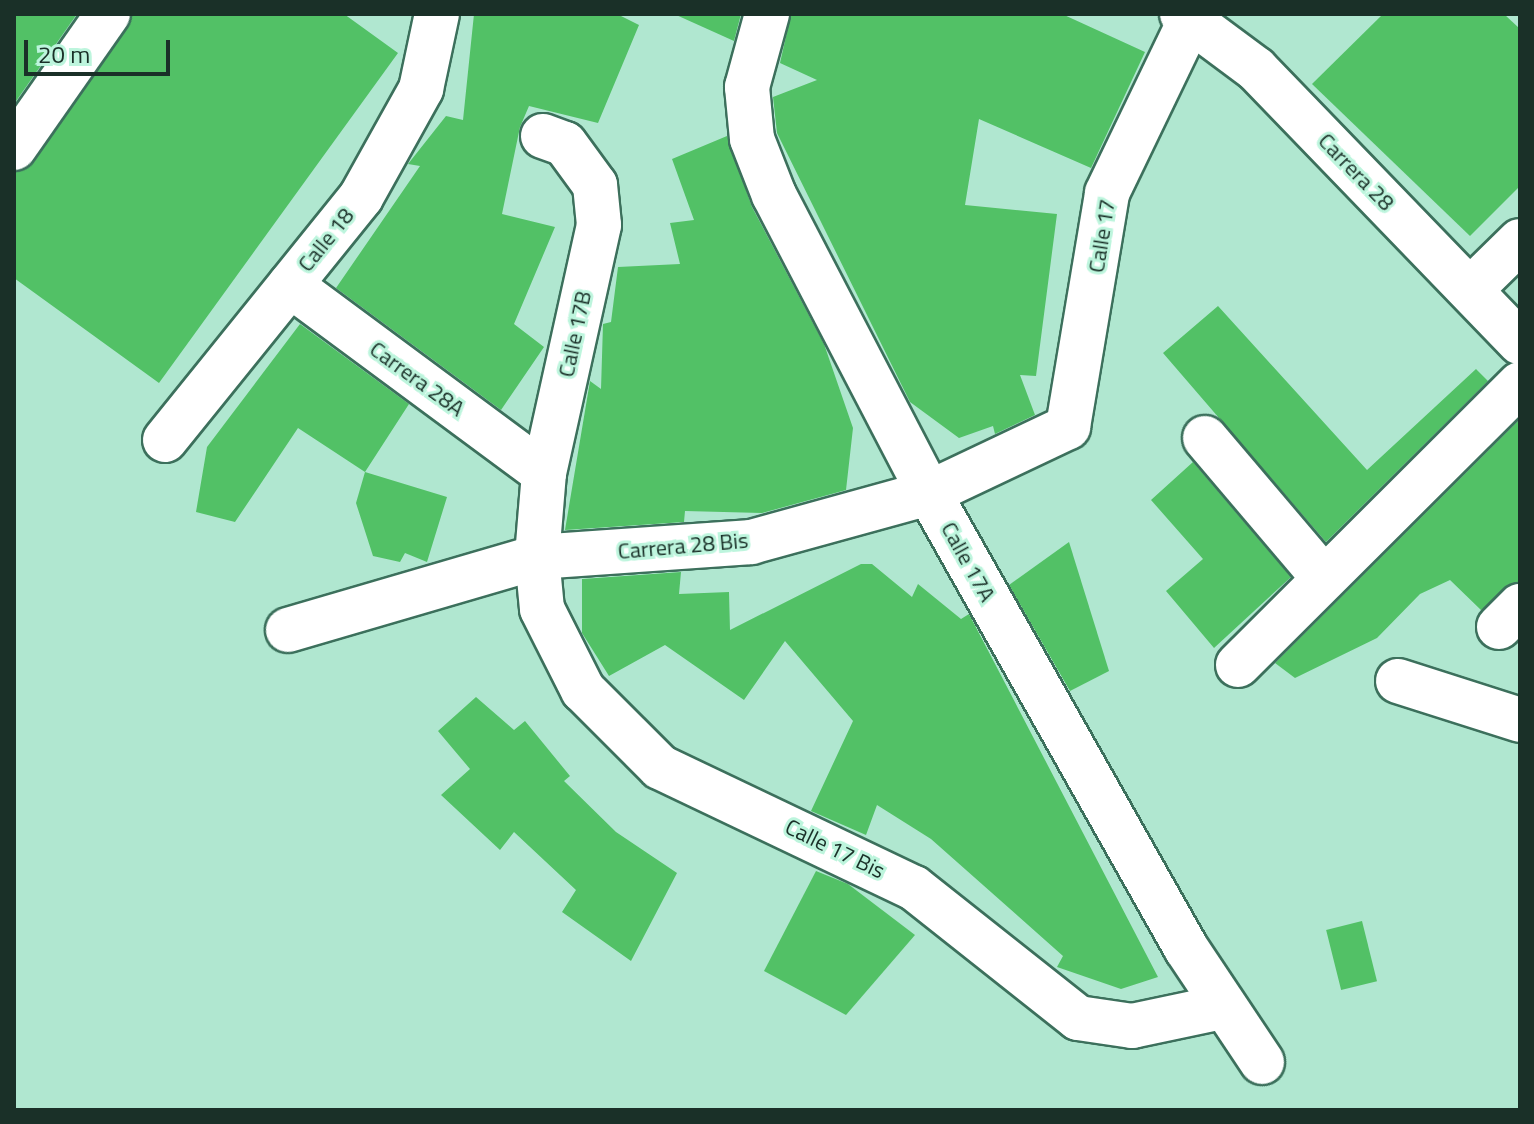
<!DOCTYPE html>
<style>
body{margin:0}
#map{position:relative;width:1534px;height:1124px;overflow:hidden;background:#b0e7d0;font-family:"Titillium Web",sans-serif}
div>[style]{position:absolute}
.building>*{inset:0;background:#52c166;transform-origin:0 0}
.roads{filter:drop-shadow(2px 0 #3c705c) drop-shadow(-2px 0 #3c705c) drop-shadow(0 2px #3c705c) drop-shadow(0 -2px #3c705c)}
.minor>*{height:44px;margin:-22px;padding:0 22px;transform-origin:22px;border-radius:22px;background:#fff}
span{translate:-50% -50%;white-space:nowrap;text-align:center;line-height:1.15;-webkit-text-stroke:6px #bdf5dd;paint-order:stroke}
.street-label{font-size:22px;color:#1a3028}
.frame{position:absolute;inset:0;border:16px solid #1a3028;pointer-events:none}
.scale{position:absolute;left:24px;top:40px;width:146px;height:36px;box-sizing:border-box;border:4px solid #1a3028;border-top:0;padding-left:10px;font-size:24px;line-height:28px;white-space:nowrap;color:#1a3028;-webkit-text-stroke:6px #bdf5dd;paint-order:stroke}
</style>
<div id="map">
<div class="building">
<div style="clip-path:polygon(14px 14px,77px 14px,14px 104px)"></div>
<div style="clip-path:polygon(133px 14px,344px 14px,398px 53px,159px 383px,14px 278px,14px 173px,34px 162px)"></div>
<div style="clip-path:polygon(474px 14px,617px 14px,639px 25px,598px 123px,529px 106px,520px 127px,502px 214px,555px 227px,514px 324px,544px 347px,501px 410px,336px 288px,420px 166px,408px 164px,446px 116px,463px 120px)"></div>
<div style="clip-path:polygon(674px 14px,741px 14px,734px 41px)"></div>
<div style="clip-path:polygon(791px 14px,1062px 14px,1145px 52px,1091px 168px,979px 119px,965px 205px,1057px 214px,1036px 376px,1020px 375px,1035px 415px,995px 434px,993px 426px,959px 438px,910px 402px,777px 133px,773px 97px,817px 80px,780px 63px)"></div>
<div style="clip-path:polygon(1383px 14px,1504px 14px,1520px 29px,1520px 186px,1470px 236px,1312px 84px)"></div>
<div style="clip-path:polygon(727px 136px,752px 207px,824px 344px,853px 428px,846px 490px,762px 513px,685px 511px,684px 522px,565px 530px,590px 381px,601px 389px,603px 324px,611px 322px,618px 267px,680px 264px,670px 223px,694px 220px,672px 159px)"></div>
<div style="clip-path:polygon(1218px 306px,1367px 470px,1476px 369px,1488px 381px,1326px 542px,1163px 353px)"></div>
<div style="clip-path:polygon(300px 324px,409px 404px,365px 472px,298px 428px,235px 522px,196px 512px,207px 447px)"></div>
<div style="clip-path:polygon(1520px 419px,1520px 582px,1481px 610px,1450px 580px,1420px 594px,1377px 638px,1295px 678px,1275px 663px)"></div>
<div style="clip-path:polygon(1193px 462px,1291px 577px,1214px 648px,1166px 591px,1203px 559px,1151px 500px)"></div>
<div style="clip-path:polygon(365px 472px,447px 497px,427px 562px,405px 553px,400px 562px,373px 556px,356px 503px)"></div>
<div style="clip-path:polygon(1069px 542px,1109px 671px,1070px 691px,1009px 585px)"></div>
<div style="clip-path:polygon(861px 564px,872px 564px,912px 597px,918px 584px,961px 619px,969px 614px,1158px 977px,1121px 989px,1057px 967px,1063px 956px,931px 839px,877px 805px,866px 835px,811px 811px,853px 721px,785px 641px,744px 700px,665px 645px,609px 676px,582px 633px,582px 579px,681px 572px,679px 594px,729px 592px,730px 630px)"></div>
<div style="clip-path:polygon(476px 697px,514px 730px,525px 721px,570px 776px,564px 781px,616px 832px,677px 873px,631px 961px,562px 912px,576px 890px,514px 832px,500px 850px,441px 795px,470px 769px,438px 731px)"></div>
<div style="clip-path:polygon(816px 871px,848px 884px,915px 935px,846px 1015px,764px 971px)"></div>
<div style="left:1362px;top:921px;width:62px;height:37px;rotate:76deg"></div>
</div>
<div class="roads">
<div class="minor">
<div style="left:767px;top:14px;width:76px;rotate:105.3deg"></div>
<div style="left:747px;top:87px;width:52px;rotate:84.5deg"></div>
<div style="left:752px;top:139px;width:60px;rotate:68.6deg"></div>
<div style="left:774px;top:195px;width:336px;rotate:62.5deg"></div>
<div style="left:929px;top:493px;width:523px;rotate:60.54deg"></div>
<div style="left:1186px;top:948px;width:137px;rotate:56.3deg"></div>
<div style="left:1182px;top:14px;width:92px;rotate:36.6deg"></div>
<div style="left:1256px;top:69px;width:380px;rotate:46deg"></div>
<div style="left:543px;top:136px;width:23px;rotate:20deg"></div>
<div style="left:565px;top:144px;width:51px;rotate:53.8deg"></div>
<div style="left:595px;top:185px;width:40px;rotate:84.3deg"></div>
<div style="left:599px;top:225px;width:254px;rotate:102.5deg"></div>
<div style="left:544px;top:473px;width:84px;rotate:94.8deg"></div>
<div style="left:537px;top:557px;width:52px;rotate:84.5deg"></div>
<div style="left:542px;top:609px;width:91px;rotate:63.2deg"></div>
<div style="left:583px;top:690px;width:109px;rotate:45deg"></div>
<div style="left:660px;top:767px;width:281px;rotate:25.5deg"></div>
<div style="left:914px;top:888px;width:209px;rotate:38.4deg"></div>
<div style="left:1078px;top:1018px;width:55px;rotate:8.4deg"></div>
<div style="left:1132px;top:1026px;width:92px;rotate:-11.9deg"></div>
<div style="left:14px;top:148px;width:164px;rotate:-55deg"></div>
<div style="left:290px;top:285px;width:316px;rotate:36.5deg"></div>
<div style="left:1470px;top:290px;width:70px;rotate:-44.4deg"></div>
<div style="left:1205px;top:438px;width:182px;rotate:49.7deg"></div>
<div style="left:165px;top:440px;width:312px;rotate:-51.1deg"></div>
<div style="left:361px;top:197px;width:124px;rotate:-60.9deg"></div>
<div style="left:421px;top:89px;width:77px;rotate:-78deg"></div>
<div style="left:1499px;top:627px;width:30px;rotate:-45deg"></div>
<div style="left:288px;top:630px;width:259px;rotate:-16.3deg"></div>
<div style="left:537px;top:557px;width:215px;rotate:-4deg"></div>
<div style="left:751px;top:542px;width:185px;rotate:-15.4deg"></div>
<div style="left:929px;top:493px;width:154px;rotate:-25.4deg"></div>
<div style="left:1068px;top:427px;width:237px;rotate:-80.5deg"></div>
<div style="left:1107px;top:193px;width:199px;rotate:-64.3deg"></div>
<div style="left:1238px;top:665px;width:398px;rotate:-44.9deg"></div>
<div style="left:1398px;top:681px;width:128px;rotate:17.7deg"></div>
</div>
</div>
<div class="street-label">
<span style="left:1356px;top:172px;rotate:46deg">Carrera 28</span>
<span style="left:1102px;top:236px;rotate:-81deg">Calle 17</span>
<span style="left:326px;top:240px;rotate:-51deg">Calle 18</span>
<span style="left:575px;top:334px;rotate:-78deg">Calle 17B</span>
<span style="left:417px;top:379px;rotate:36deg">Carrera 28A</span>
<span style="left:683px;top:546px;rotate:-5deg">Carrera 28 Bis</span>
<span style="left:968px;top:562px;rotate:61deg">Calle 17A</span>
<span style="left:835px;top:849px;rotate:26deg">Calle 17 Bis</span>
</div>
<div class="frame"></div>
<div class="scale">20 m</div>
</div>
